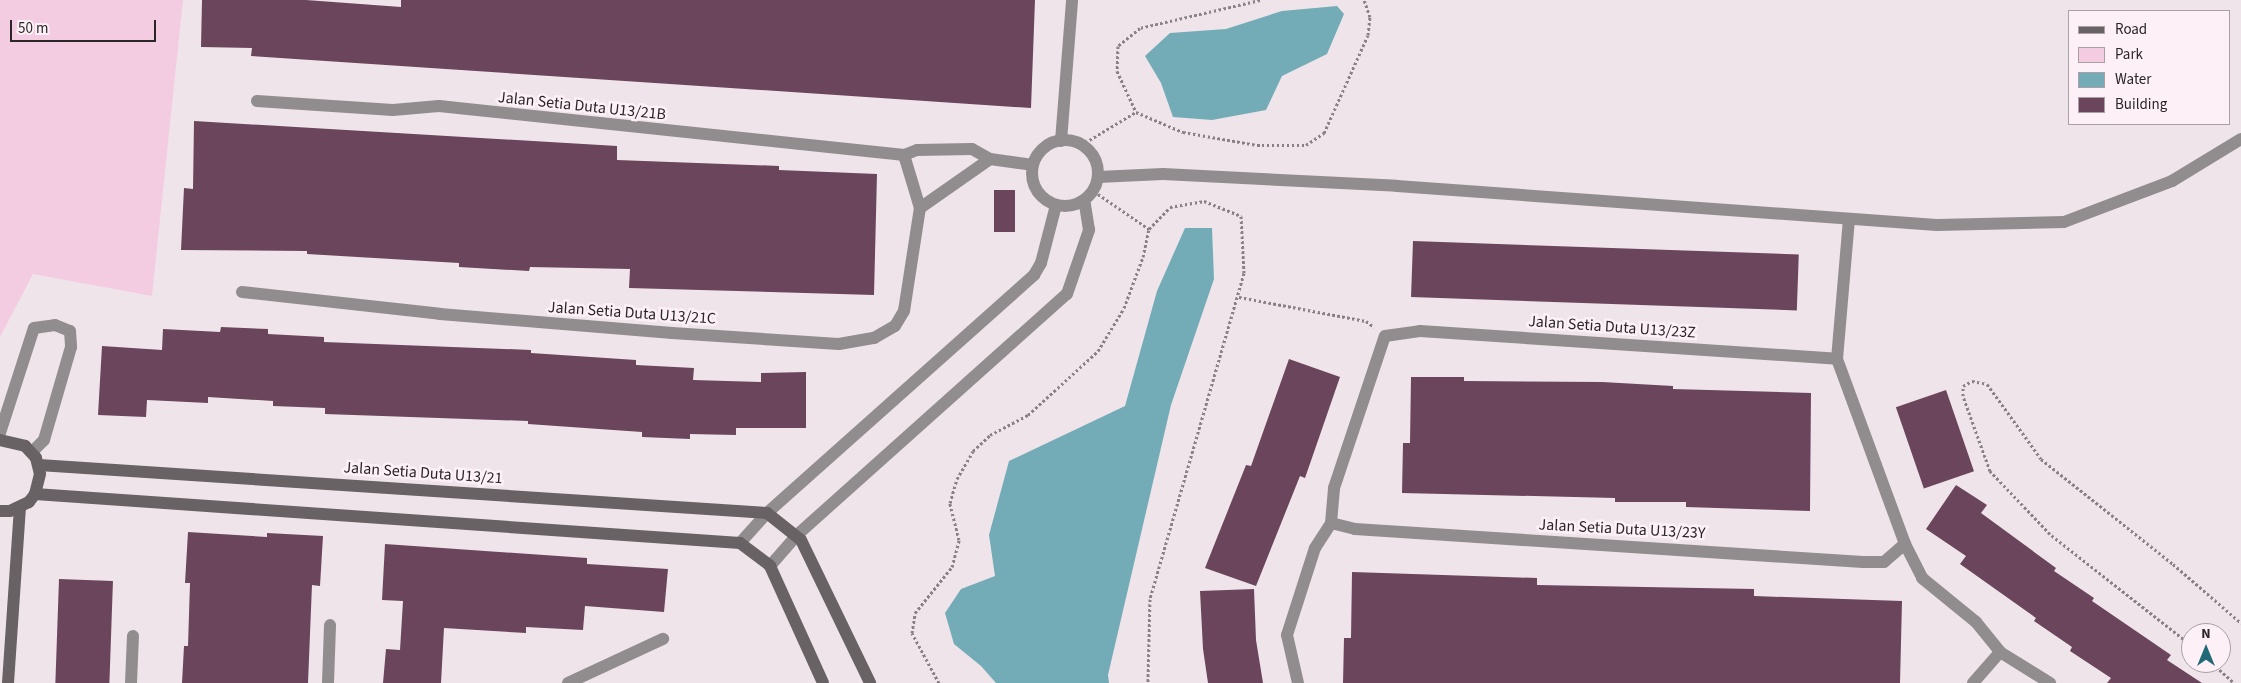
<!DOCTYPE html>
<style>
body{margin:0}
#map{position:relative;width:2241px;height:683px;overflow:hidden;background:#efe4ea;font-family:"Source Sans 3",sans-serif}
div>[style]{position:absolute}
.green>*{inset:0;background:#f4cce2}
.water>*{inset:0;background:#73acb7}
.building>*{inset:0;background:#6b455b;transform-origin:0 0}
.path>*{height:3px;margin-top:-1.5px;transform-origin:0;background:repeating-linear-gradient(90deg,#898285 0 2.5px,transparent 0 5px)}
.street>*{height:12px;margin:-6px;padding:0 6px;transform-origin:6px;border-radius:6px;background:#918d8f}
.street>.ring{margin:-6px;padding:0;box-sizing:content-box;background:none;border:12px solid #918d8f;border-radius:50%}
.secondary>*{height:12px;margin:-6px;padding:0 6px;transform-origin:6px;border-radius:6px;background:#686265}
span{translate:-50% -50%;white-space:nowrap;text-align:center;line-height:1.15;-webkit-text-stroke:5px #fdf1f7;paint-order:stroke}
.street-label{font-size:16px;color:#2a2628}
.legend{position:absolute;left:2068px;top:10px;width:162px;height:115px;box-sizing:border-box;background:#fdf1f7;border:1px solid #a9a0a4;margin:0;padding:6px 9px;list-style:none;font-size:15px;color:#2a2628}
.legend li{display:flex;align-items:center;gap:10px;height:25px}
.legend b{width:25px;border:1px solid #a9a0a4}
.north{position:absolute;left:2181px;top:623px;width:50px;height:50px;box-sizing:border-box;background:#fdf1f7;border:1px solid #a9a0a4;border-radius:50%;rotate:0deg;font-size:14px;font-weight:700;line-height:20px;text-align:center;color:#2a2628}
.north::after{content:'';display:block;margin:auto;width:18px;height:22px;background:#226a77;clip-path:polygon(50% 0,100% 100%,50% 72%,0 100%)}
.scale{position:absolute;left:10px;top:20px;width:146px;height:22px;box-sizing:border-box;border:2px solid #2a2628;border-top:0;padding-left:6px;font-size:15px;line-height:18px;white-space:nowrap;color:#2a2628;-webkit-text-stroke:4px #fdf1f7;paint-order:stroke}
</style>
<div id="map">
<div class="green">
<div style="clip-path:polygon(0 0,183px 0,152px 296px,33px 274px,0 337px)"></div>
</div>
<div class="water">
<div style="clip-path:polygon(1337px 6px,1344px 14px,1327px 54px,1282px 76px,1266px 110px,1212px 120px,1173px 117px,1161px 83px,1145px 56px,1170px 33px,1226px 29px,1282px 11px)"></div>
<div style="clip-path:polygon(1185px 228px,1212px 228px,1214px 279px,1171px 405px,1108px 675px,1109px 683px,996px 683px,981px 666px,954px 644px,945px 613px,961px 589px,995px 576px,989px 535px,1009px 461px,1125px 406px,1157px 291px)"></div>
</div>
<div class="building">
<div style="clip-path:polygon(202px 0,306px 0,401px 7px,401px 0,1035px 0,1031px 108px,251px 56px,252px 48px,201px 47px)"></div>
<div style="clip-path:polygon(194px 121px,617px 146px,617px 160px,779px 166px,779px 170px,877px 174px,874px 295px,629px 288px,630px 269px,530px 267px,529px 271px,459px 267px,459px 263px,307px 254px,307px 251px,181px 250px,184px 188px,193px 189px)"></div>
<div style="left:994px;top:190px;width:21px;height:42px"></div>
<div style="left:1413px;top:241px;width:386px;height:56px;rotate:2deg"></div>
<div style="clip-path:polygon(221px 327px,268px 329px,268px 334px,324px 337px,324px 342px,531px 350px,531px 353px,636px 360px,636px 365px,694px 368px,693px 380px,761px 382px,761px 373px,806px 372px,806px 428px,736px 428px,736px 435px,690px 434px,690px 439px,642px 437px,642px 432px,528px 424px,528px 421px,325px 414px,325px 408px,273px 406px,273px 401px,208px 397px,208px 403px,147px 400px,146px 417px,98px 415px,102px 346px,162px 350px,163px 329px,220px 332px)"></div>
<div style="clip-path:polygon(1289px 359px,1340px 377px,1305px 478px,1300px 476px,1256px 586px,1205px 568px,1246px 465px,1251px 466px)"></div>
<div style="clip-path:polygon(1411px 377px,1464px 377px,1464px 381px,1602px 382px,1673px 386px,1673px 389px,1811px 393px,1810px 511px,1686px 507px,1686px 502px,1615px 502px,1615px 498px,1402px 493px,1403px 443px,1410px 443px)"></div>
<div style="left:1946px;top:390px;width:86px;height:53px;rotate:71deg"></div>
<div style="clip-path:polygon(1956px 485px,1987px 505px,1981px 513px,2056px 568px,2054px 571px,2094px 598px,2092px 601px,2171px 655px,2167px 660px,2202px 683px,2107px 683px,2111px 678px,2070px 651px,2072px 647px,2034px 621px,2036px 618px,1960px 564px,1966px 556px,1926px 529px)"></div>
<div style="clip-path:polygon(188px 532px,267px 537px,267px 533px,323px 536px,320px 586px,312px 585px,308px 683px,182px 683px,184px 646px,188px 646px,190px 583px,185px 583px)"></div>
<div style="clip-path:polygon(385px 544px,587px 558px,587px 564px,668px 569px,664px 612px,585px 606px,583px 630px,526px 627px,526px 633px,444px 628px,441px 683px,383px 683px,386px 649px,400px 650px,403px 601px,382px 600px)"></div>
<div style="clip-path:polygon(1352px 572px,1537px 578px,1537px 585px,1754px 589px,1754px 596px,1902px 601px,1900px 683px,1343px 683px,1344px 638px,1351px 638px)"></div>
<div style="left:59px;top:579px;width:54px;height:104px;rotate:2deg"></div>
<div style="clip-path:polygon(1254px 589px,1256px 640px,1263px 683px,1208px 683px,1203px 649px,1200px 591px)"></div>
</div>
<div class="path">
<div style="left:1260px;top:0;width:123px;rotate:166.9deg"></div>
<div style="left:1140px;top:28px;width:28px;rotate:141deg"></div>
<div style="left:1118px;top:46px;width:25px;rotate:92deg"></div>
<div style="left:1117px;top:71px;width:45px;rotate:65.1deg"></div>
<div style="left:1136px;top:112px;width:51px;rotate:23.1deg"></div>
<div style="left:1183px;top:132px;width:75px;rotate:10deg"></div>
<div style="left:1257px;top:145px;width:49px"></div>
<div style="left:1306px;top:145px;width:22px;rotate:-34deg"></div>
<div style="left:1324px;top:133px;width:107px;rotate:-65.8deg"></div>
<div style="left:1368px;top:35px;width:18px;rotate:-84deg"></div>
<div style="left:1370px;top:17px;width:18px;rotate:-109deg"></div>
<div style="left:1081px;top:145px;width:64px;rotate:-31deg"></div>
<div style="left:1098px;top:194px;width:62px;rotate:34.5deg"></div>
<div style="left:1239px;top:297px;width:129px;rotate:10.7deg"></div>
<div style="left:1366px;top:321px;width:10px;rotate:37deg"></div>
<div style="left:2191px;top:645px;width:179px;rotate:-141.8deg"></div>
<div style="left:2050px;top:534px;width:87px;rotate:-133.6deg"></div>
<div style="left:1990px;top:471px;width:80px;rotate:-109.8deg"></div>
<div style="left:1963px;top:396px;width:10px;rotate:-90deg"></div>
<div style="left:1963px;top:386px;width:10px;rotate:-29deg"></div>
<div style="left:1972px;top:381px;width:15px;rotate:11deg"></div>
<div style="left:1987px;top:384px;width:92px;rotate:54.2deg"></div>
<div style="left:2041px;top:459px;width:169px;rotate:38.5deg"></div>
<div style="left:2173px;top:564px;width:90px;rotate:40.9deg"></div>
<div style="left:2212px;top:663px;width:30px;rotate:42deg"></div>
<div style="left:939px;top:683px;width:57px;rotate:-118.4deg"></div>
<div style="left:912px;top:633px;width:20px;rotate:-81deg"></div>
<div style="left:915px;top:613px;width:59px;rotate:-51.2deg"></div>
<div style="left:952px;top:567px;width:28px;rotate:-75deg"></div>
<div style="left:959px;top:540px;width:38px;rotate:-104deg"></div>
<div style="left:950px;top:503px;width:25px;rotate:-74deg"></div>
<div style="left:957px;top:479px;width:32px;rotate:-60deg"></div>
<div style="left:973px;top:451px;width:23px;rotate:-43deg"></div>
<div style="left:990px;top:435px;width:43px;rotate:-27.8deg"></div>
<div style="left:1028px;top:415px;width:95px;rotate:-42.4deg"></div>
<div style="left:1098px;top:351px;width:50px;rotate:-58.8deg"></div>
<div style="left:1124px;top:308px;width:54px;rotate:-69.6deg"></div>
<div style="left:1143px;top:257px;width:29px;rotate:-78deg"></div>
<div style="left:1149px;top:229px;width:30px;rotate:-46deg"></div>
<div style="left:1170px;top:207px;width:35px;rotate:-10deg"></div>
<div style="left:1204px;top:201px;width:40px;rotate:22deg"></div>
<div style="left:1241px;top:216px;width:57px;rotate:87deg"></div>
<div style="left:1244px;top:273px;width:339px;rotate:106.1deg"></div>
<div style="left:1150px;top:599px;width:84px;rotate:91.4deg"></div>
</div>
<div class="street">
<div style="left:257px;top:101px;width:136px;rotate:3.8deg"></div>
<div style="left:393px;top:110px;width:46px;rotate:-5deg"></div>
<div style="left:439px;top:106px;width:468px;rotate:6deg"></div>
<div style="left:904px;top:155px;width:14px;rotate:-21deg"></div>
<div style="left:917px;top:150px;width:55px;rotate:-1deg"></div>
<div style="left:972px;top:149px;width:21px;rotate:29deg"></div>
<div style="left:990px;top:159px;width:43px;rotate:7.9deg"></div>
<div class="ring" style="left:1032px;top:140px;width:54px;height:54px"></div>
<div style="left:1061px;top:141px;width:141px;rotate:-85.5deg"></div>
<div style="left:1098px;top:177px;width:65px;rotate:-2.6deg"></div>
<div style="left:1163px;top:174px;width:234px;rotate:2.9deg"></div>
<div style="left:1397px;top:186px;width:541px;rotate:4.13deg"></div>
<div style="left:1937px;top:225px;width:127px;rotate:-1.4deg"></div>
<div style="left:2064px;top:222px;width:116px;rotate:-20.8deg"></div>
<div style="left:2172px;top:181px;width:81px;rotate:-31.3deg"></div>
<div style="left:920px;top:208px;width:85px;rotate:-35deg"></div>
<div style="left:1849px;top:219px;width:141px;rotate:94.9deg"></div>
<div style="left:1837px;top:359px;width:197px;rotate:69.8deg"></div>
<div style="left:1905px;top:544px;width:38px;rotate:63deg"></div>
<div style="left:1922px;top:578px;width:70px;rotate:39.2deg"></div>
<div style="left:1976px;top:622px;width:38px;rotate:51deg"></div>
<div style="left:2000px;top:652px;width:59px;rotate:31.8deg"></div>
<div style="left:242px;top:292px;width:199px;rotate:6.3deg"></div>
<div style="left:440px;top:314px;width:233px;rotate:4.7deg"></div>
<div style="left:672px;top:333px;width:167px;rotate:3.8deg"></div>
<div style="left:839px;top:344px;width:36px;rotate:-10deg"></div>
<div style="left:874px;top:338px;width:24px;rotate:-30deg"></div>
<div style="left:895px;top:326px;width:17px;rotate:-59deg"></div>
<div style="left:904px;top:311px;width:104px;rotate:-81.2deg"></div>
<div style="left:920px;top:208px;width:55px;rotate:-106.8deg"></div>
<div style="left:0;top:433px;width:110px;rotate:-72.1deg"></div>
<div style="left:34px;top:328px;width:21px;rotate:-8deg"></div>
<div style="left:55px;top:325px;width:16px;rotate:22deg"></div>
<div style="left:70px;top:331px;width:16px;rotate:86deg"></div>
<div style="left:71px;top:347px;width:97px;rotate:106.2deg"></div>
<div style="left:44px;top:440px;width:17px;rotate:135deg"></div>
<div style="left:1331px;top:523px;width:25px;rotate:14deg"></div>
<div style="left:1355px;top:529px;width:509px;rotate:3.72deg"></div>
<div style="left:1863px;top:562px;width:21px"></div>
<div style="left:1884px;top:562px;width:28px;rotate:-41deg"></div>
<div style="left:740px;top:543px;width:40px;rotate:-48deg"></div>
<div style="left:767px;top:513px;width:358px;rotate:-41.7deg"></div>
<div style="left:1034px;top:275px;width:14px;rotate:-60deg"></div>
<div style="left:1041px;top:263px;width:60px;rotate:-75.5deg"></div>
<div style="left:770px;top:566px;width:41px;rotate:-48.9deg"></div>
<div style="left:797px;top:535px;width:362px;rotate:-41.8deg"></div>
<div style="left:1067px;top:294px;width:68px;rotate:-71deg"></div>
<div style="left:1089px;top:230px;width:30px;rotate:-99deg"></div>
<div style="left:131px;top:683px;width:47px;rotate:-87.6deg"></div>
<div style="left:328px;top:683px;width:58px;rotate:-88deg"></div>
<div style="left:568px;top:683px;width:105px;rotate:-24.9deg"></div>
<div style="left:1298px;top:683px;width:49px;rotate:-102.9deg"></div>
<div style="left:1287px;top:635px;width:91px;rotate:-72.2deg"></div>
<div style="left:1315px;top:548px;width:30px;rotate:-57deg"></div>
<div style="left:1331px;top:523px;width:35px;rotate:-85deg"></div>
<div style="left:1334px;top:488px;width:160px;rotate:-71.5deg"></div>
<div style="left:1385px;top:336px;width:35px;rotate:-8deg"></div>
<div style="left:1420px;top:331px;width:418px;rotate:3.8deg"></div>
<div style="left:1973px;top:683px;width:41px;rotate:-48.9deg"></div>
</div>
<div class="secondary">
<div style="left:0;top:440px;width:26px;rotate:13deg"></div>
<div style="left:25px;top:446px;width:16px;rotate:47deg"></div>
<div style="left:36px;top:458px;width:16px;rotate:76deg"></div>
<div style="left:40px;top:474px;width:21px;rotate:104deg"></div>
<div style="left:35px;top:494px;width:10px;rotate:127deg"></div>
<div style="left:29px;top:502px;width:21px;rotate:155deg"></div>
<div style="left:10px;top:511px;width:10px;rotate:180deg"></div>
<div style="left:39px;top:465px;width:730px;rotate:3.77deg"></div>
<div style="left:767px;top:513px;width:43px;rotate:38.5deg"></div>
<div style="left:801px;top:540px;width:159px;rotate:64.2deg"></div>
<div style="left:35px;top:494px;width:707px;rotate:3.98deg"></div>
<div style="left:740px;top:543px;width:38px;rotate:37deg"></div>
<div style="left:770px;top:566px;width:128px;rotate:65.6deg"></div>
<div style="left:8px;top:683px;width:176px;rotate:-86.1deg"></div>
</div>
<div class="street-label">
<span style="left:582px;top:106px;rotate:6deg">Jalan Setia Duta U13/21B</span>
<span style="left:632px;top:313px;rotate:4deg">Jalan Setia Duta U13/21C</span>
<span style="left:1612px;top:327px;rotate:4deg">Jalan Setia Duta U13/23Z</span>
<span style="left:423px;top:473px;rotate:4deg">Jalan Setia Duta U13/21</span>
<span style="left:1622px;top:529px;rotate:3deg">Jalan Setia Duta U13/23Y</span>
</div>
<ul class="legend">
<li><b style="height:6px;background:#686265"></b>Road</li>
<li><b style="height:14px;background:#f4cce2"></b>Park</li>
<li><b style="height:14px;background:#73acb7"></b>Water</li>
<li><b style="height:14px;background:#6b455b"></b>Building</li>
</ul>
<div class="north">N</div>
<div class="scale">50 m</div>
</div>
